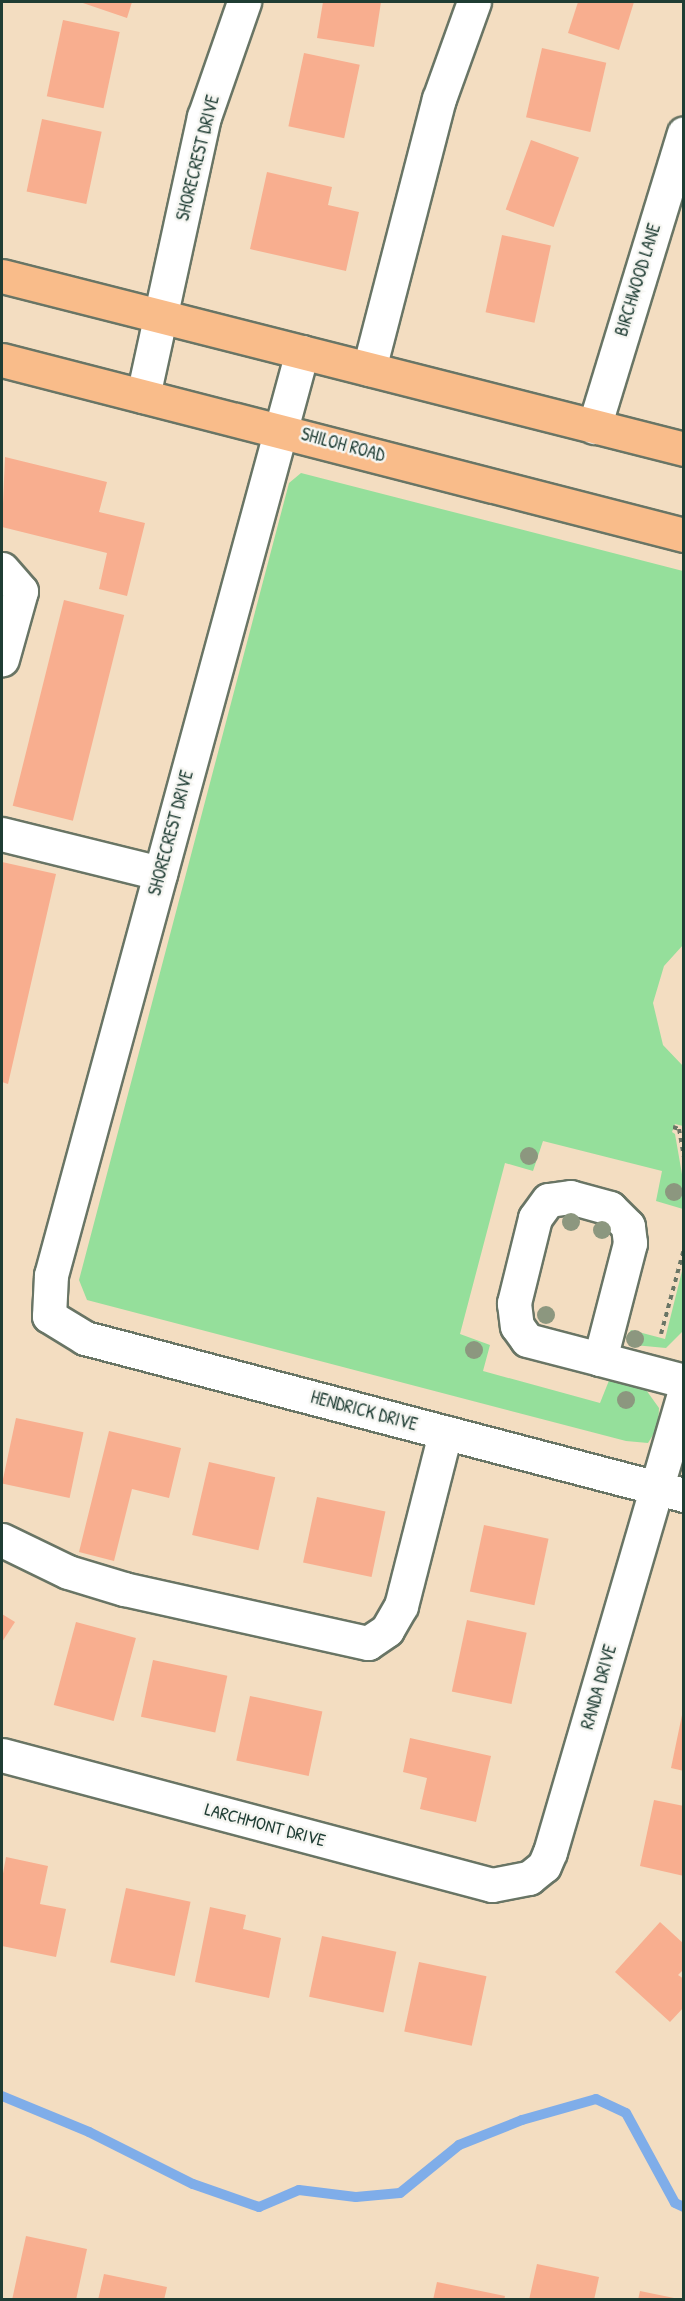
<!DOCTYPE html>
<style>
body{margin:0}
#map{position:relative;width:685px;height:2301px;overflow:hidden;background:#f3ddc1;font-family:"Patrick Hand",sans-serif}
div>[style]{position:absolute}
.green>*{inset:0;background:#95df9b}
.stream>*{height:10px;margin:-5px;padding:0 5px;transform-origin:5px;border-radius:5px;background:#7fade9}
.building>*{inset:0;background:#f8ae8f;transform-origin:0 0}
.path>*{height:4px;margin-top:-2px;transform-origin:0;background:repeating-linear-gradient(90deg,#697565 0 4.5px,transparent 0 9px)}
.roads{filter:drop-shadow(2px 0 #697565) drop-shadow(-2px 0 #697565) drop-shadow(0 2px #697565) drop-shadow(0 -2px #697565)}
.minor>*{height:33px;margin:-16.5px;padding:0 16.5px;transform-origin:16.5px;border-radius:16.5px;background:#fff}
.major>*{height:33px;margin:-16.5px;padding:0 16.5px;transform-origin:16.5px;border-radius:16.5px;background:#f9bc8a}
.trees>*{width:18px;height:18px;margin:-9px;border-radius:50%;background:#8c977f}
span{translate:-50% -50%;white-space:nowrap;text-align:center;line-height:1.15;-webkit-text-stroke:5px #f6f6f2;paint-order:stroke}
.street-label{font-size:18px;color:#1f3d34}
.frame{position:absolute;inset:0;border:3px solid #1f3d34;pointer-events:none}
</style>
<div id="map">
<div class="green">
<div style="clip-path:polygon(301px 473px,683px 571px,683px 945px,664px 966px,653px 1003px,663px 1045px,683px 1066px,683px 1130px,683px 1126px,675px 1124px,672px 1132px,675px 1134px,683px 1180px,683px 1209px,656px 1201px,662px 1171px,543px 1141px,533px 1171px,505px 1163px,460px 1334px,490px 1345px,483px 1371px,600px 1403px,610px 1378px,644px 1387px,659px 1408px,658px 1427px,648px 1443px,626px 1441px,87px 1300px,79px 1280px,289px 483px)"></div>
<div style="clip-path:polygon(683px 1267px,683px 1331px,666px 1348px,634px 1345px,627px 1336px,631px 1330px,665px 1339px)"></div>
</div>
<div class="stream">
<div style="left:2px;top:2096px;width:94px;rotate:22.5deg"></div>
<div style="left:89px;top:2132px;width:116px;rotate:26.6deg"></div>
<div style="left:193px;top:2184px;width:70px;rotate:19.2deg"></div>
<div style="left:259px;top:2207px;width:43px;rotate:-23deg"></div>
<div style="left:299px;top:2190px;width:57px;rotate:7deg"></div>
<div style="left:356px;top:2197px;width:44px;rotate:-5.2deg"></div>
<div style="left:400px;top:2193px;width:76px;rotate:-39.1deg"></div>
<div style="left:459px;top:2145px;width:68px;rotate:-21.6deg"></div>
<div style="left:522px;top:2120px;width:77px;rotate:-15.8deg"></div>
<div style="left:596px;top:2099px;width:33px;rotate:25deg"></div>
<div style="left:626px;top:2113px;width:102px;rotate:61.4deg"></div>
<div style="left:675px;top:2203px;width:10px;rotate:24deg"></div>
</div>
<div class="building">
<div style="clip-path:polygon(80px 2px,132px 2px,127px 18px)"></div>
<div style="clip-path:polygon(323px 2px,381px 2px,374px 47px,317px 38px)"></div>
<div style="clip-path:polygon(578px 2px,634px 2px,619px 50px,568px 33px)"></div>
<div style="left:63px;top:20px;width:58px;height:78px;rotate:12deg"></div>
<div style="left:542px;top:48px;width:66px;height:71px;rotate:13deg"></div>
<div style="left:304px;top:53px;width:57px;height:75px;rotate:12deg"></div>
<div style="left:42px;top:119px;width:61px;height:74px;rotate:12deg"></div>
<div style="left:531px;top:140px;width:51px;height:74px;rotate:20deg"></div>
<div style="clip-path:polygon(267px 172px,332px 187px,328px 205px,359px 212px,346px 271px,250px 249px)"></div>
<div style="left:502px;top:235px;width:50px;height:79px;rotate:12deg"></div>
<div style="clip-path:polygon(5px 457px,107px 482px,99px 512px,145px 523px,127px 596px,99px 589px,107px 553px,2px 527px)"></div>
<div style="left:64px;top:600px;width:62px;height:212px;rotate:14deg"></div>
<div style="clip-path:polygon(2px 862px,56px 874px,8px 1084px,2px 1082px)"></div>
<div style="left:16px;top:1418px;width:69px;height:67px;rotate:12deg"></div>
<div style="clip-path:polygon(109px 1431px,181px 1448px,169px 1498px,132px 1489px,114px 1561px,79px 1552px)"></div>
<div style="left:209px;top:1462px;width:68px;height:75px;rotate:13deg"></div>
<div style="left:317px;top:1497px;width:70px;height:67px;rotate:12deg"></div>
<div style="left:484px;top:1525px;width:66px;height:68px;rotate:12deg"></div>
<div style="clip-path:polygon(2px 1614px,15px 1622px,2px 1642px)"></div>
<div style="left:467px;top:1620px;width:61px;height:73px;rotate:12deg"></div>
<div style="left:76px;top:1622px;width:62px;height:86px;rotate:15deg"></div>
<div style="left:153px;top:1660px;width:76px;height:58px;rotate:12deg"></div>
<div style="left:250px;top:1696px;width:74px;height:66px;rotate:12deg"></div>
<div style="clip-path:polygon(682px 1715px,684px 1715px,684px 1771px,671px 1768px)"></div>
<div style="clip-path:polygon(410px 1738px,491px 1756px,476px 1822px,420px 1809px,427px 1778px,403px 1772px)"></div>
<div style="clip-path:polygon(654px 1800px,684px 1806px,684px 1876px,640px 1866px)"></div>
<div style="clip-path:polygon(6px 1857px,48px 1866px,40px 1904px,66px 1909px,56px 1957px,2px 1946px,2px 1879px)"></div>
<div style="left:126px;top:1888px;width:66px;height:76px;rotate:12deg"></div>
<div style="clip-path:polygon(210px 1907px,246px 1915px,243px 1929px,281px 1938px,269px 1998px,195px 1982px)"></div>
<div style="clip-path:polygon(660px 1922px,684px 1944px,684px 1969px,678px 1975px,684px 1979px,684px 2007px,670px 2022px,615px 1972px)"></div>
<div style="left:322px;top:1936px;width:76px;height:62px;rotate:12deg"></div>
<div style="left:419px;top:1962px;width:69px;height:71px;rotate:12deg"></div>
<div style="clip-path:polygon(26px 2236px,87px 2249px,76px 2300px,12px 2300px)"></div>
<div style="clip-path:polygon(537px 2264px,599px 2277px,594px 2300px,529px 2300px)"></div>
<div style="clip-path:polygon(104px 2274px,167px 2287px,164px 2300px,98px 2300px)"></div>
<div style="clip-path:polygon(437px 2282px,505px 2296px,504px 2300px,433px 2300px)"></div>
<div style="clip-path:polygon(640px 2291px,674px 2298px,674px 2300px,638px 2300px)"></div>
</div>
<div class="path">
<div style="left:673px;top:1127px;width:6px;rotate:18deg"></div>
<div style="left:679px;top:1129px;width:28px;rotate:80deg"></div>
<div style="left:661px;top:1334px;width:88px;rotate:-74.9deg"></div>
</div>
<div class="roads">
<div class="minor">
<div style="left:302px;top:352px;width:957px;rotate:105.21deg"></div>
<div style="left:51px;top:1275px;width:41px;rotate:92.8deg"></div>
<div style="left:49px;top:1316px;width:42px;rotate:31.4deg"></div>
<div style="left:85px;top:1338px;width:619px;rotate:14.69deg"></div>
<div style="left:369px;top:369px;width:279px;rotate:-75.5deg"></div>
<div style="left:439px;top:99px;width:103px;rotate:-70.2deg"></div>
<div style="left:143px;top:396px;width:286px;rotate:-77.7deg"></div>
<div style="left:204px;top:117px;width:122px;rotate:-70.8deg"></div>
<div style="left:594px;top:427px;width:307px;rotate:-73deg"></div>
<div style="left:2px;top:569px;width:29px;rotate:49deg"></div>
<div style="left:21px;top:591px;width:71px;rotate:105.6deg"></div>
<div style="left:2px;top:834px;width:163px;rotate:13.9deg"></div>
<div style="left:600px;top:1359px;width:120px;rotate:-75.5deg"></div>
<div style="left:630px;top:1243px;width:17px;rotate:-97deg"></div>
<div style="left:628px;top:1226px;width:25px;rotate:-135deg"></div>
<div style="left:610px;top:1208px;width:41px;rotate:-164.6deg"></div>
<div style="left:570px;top:1197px;width:22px;rotate:172deg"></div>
<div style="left:548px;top:1200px;width:22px;rotate:126deg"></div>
<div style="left:535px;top:1218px;width:88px;rotate:103.9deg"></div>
<div style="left:514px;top:1303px;width:23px;rotate:83deg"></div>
<div style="left:517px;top:1326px;width:17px;rotate:54deg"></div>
<div style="left:527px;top:1340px;width:75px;rotate:14.6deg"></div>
<div style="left:600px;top:1359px;width:87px;rotate:14.7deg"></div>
<div style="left:2px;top:1540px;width:73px;rotate:25.9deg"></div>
<div style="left:68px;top:1572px;width:59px;rotate:16.9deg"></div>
<div style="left:124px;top:1589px;width:250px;rotate:12.5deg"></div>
<div style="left:368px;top:1643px;width:23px;rotate:-34deg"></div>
<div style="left:387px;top:1630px;width:28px;rotate:-60deg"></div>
<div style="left:401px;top:1606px;width:179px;rotate:-75.7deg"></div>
<div style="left:2px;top:1755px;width:507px;rotate:14.86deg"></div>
<div style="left:492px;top:1885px;width:38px;rotate:-11deg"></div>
<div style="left:529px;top:1878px;width:19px;rotate:-39deg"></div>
<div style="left:544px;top:1866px;width:15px;rotate:-67deg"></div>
<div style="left:550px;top:1852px;width:478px;rotate:-73.7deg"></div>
</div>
<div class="major">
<div style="left:2px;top:276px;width:704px;rotate:14.23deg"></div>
<div style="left:2px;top:360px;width:704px;rotate:14.39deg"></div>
</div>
</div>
<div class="trees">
<div style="left:529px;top:1156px"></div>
<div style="left:674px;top:1192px"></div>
<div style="left:571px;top:1222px"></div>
<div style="left:602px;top:1230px"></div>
<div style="left:546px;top:1315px"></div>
<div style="left:635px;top:1339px"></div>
<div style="left:474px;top:1350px"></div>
<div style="left:626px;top:1400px"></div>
</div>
<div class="street-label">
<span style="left:198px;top:158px;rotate:-76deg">SHORECREST DRIVE</span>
<span style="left:638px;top:280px;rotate:-73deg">BIRCHWOOD LANE</span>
<span style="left:343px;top:445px;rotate:15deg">SHILOH ROAD</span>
<span style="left:171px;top:833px;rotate:-75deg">SHORECREST DRIVE</span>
<span style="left:364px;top:1411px;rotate:15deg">HENDRICK DRIVE</span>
<span style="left:599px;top:1687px;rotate:-74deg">RANDA DRIVE</span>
<span style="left:265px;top:1825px;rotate:15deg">LARCHMONT DRIVE</span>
</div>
<div class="frame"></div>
</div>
